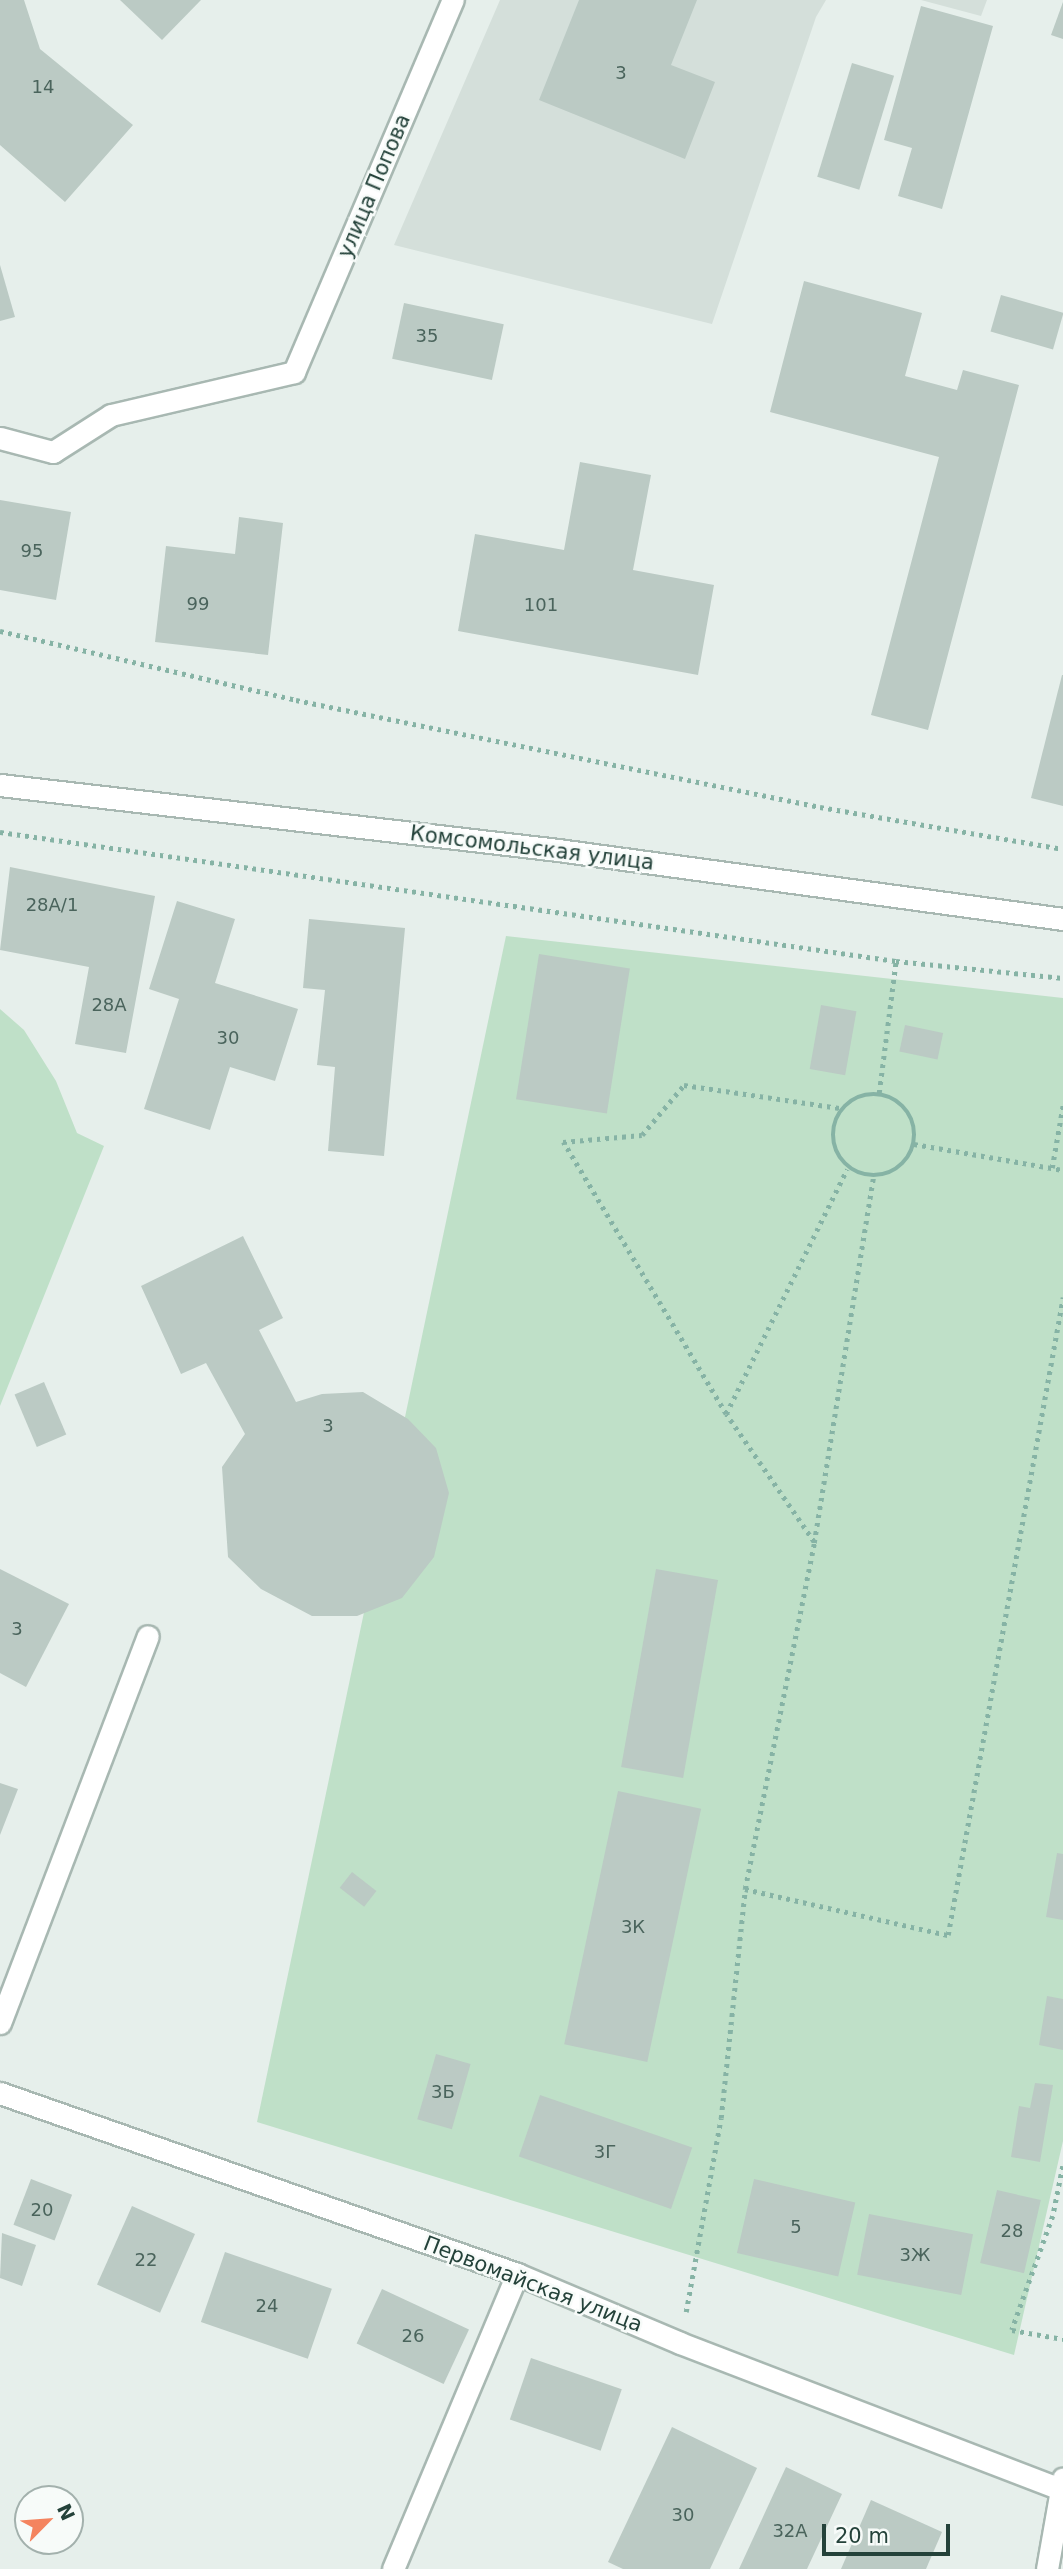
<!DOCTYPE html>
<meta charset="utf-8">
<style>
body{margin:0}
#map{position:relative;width:1063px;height:2569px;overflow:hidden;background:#e6efeb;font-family:"DejaVu Sans",sans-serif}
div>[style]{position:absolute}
.built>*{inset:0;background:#d4dfda}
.green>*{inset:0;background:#bfe0c8}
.building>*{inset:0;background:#bbcac4;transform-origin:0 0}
.path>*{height:4.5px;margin-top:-2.25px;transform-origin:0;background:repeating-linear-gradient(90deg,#86b3a5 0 3.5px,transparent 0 8.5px)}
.path>.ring{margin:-2.25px;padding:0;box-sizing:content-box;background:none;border:4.5px solid #86b3a5;border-radius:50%}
.roads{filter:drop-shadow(2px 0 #a8b8b2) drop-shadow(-2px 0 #a8b8b2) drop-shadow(0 2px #a8b8b2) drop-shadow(0 -2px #a8b8b2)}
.lane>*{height:21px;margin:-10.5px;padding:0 10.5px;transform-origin:10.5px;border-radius:10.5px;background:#fff}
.street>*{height:21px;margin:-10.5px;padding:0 10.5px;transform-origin:10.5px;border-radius:10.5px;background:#fff}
.secondary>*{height:21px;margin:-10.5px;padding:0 10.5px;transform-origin:10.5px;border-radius:10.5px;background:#fff}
span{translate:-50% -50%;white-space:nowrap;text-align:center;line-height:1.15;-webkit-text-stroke:5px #f7fbf9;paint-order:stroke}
.number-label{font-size:18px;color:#4a645c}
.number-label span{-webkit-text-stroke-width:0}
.street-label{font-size:21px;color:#24423a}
.north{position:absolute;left:14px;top:2485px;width:70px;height:70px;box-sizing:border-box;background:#f7fbf9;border:2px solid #a3b1ad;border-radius:50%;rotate:65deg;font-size:19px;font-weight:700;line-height:28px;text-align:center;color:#24423a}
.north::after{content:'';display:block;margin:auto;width:24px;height:32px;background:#f4845f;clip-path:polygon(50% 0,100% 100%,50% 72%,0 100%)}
.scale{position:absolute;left:822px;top:2524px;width:128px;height:32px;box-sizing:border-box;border:4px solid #24423a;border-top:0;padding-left:9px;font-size:21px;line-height:24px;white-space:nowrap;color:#24423a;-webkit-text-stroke:5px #f7fbf9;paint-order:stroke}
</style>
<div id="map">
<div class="built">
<div style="clip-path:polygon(500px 0,826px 0,816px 17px,712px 324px,394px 245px)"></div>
<div style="clip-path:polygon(921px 0,987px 0,981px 16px)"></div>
</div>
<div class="green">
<div style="clip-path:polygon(506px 936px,1063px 998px,1063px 2141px,1014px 2355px,257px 2122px)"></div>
<div style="clip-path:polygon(0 1009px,24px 1030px,56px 1081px,77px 1133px,104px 1146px,0 1406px)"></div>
</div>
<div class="building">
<div style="clip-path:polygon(0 0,24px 0,40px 49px,133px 125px,65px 202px,0 145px)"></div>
<div style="clip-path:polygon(120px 0,201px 0,162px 40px)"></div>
<div style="clip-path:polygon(579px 0,697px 0,671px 65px,715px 82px,685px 159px,539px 100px)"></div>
<div style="clip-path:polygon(1063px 2px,1063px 39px,1051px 35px)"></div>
<div style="clip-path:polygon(921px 6px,993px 26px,942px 209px,898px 196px,912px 148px,884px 140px)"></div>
<div style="left:852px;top:63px;width:44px;height:119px;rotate:17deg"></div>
<div style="clip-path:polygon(0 265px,15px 317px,0 321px)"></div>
<div style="clip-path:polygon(804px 281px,922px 313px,905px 376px,957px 390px,963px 370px,1019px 385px,928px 730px,871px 715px,939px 457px,770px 412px)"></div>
<div style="left:1001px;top:295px;width:65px;height:38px;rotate:16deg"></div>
<div style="left:404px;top:303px;width:102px;height:57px;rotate:12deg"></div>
<div style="clip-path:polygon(580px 462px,651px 475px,633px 570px,714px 585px,698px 675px,458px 631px,475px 534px,564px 550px)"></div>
<div style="clip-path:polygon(0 500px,71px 512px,56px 600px,0 590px)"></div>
<div style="clip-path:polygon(239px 517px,283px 523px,268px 655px,155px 642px,166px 546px,235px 554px)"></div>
<div style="clip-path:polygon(1062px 675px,1063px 675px,1063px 806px,1031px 798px)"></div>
<div style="clip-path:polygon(10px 867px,155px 896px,126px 1053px,75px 1044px,89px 967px,0 950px)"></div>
<div style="clip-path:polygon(177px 901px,235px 919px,215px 983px,298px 1009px,275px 1081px,230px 1067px,210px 1130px,144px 1109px,179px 999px,149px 989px)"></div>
<div style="clip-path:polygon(309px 919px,405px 928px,384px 1156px,328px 1151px,335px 1067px,317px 1065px,325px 990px,303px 988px)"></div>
<div style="left:539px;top:954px;width:92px;height:147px;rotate:9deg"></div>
<div style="left:821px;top:1005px;width:36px;height:65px;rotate:10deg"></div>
<div style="left:905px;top:1025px;width:39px;height:27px;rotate:12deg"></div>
<div style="clip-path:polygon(243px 1236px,283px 1318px,259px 1330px,296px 1402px,322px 1394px,363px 1392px,408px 1419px,436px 1448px,449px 1493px,434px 1557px,402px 1598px,357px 1616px,312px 1616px,261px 1589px,228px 1557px,222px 1467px,245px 1434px,206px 1363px,181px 1374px,141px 1286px)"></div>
<div style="left:44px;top:1382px;width:57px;height:32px;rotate:67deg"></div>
<div style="clip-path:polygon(0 1569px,69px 1604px,26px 1687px,0 1673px)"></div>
<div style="left:656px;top:1569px;width:63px;height:201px;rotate:10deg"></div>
<div style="clip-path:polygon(0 1783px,18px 1789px,0 1835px)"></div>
<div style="left:618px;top:1791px;width:85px;height:259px;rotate:12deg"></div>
<div style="clip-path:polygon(1057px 1853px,1063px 1854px,1063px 1920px,1046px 1917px)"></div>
<div style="left:352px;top:1872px;width:31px;height:20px;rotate:38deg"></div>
<div style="clip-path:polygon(1047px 1996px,1063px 1999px,1063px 2050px,1039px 2045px)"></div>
<div style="left:436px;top:2054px;width:36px;height:68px;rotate:16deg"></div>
<div style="clip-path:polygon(1035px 2083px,1053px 2085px,1040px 2162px,1011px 2157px,1019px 2106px,1030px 2108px)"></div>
<div style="left:540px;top:2095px;width:161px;height:65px;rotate:19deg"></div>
<div style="left:31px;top:2179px;width:44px;height:49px;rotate:21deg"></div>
<div style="left:754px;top:2179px;width:104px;height:76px;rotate:13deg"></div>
<div style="left:997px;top:2190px;width:45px;height:75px;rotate:13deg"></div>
<div style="left:132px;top:2206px;width:69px;height:86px;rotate:24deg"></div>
<div style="left:869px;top:2214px;width:106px;height:62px;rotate:11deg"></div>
<div style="clip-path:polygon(2px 2233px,36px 2245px,22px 2286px,0 2278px)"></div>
<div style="left:225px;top:2252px;width:113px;height:74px;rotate:19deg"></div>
<div style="left:382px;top:2289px;width:96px;height:60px;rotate:25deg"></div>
<div style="left:531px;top:2358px;width:96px;height:65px;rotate:19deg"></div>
<div style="clip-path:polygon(672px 2427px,757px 2468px,710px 2569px,623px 2569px,608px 2562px)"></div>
<div style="clip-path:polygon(786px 2467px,842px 2494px,807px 2569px,739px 2569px)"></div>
<div style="clip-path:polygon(871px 2500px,942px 2532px,926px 2569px,841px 2569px)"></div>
</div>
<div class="path">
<div style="left:0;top:631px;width:304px;rotate:13.1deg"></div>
<div style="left:296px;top:700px;width:535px;rotate:11.54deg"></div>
<div style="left:820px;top:807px;width:247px;rotate:9.8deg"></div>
<div style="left:0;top:832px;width:905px;rotate:8.19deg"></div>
<div style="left:879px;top:1093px;width:133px;rotate:-82.7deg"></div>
<div style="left:896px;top:961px;width:168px;rotate:5.8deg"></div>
<div class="ring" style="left:833px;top:1094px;width:77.5px;height:77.5px"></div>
<div style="left:914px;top:1144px;width:151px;rotate:9.9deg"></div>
<div style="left:1052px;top:1168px;width:64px;rotate:-80.1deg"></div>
<div style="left:726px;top:1414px;width:273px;rotate:-63.7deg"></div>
<div style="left:814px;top:1542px;width:155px;rotate:-124.5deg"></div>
<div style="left:726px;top:1414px;width:317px;rotate:-120.9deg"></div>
<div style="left:563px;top:1142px;width:79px;rotate:-5.1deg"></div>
<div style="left:642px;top:1135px;width:65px;rotate:-50deg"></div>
<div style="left:684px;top:1085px;width:157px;rotate:8.4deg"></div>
<div style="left:745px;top:1889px;width:208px;rotate:12.8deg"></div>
<div style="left:948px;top:1935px;width:648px;rotate:-79.78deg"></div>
<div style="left:1063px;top:2166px;width:51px;rotate:101.3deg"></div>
<div style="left:1053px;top:2216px;width:121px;rotate:109.8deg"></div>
<div style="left:1012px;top:2330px;width:52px;rotate:10deg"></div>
<div style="left:686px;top:2312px;width:197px;rotate:-79.8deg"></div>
<div style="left:721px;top:2118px;width:230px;rotate:-84deg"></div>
<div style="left:745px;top:1889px;width:353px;rotate:-78.7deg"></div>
<div style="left:814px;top:1543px;width:370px;rotate:-80.8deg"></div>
</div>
<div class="roads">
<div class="lane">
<div style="left:0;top:438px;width:55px;rotate:14.8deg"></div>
<div style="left:53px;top:452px;width:69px;rotate:-32.5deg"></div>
<div style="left:111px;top:415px;width:188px;rotate:-13.2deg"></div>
<div style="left:0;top:2023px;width:414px;rotate:-69.1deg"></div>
<div style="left:393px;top:2569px;width:320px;rotate:-67.2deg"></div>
</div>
<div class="street">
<div style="left:294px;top:372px;width:405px;rotate:-66.9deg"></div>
<div style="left:0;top:2093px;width:548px;rotate:19.29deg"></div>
<div style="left:517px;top:2274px;width:177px;rotate:22.9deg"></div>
<div style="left:680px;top:2343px;width:408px;rotate:21deg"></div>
</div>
<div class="secondary">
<div style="left:0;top:785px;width:562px;rotate:6.64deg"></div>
<div style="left:558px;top:850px;width:510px;rotate:7.78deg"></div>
<div style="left:1047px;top:2569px;width:92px;rotate:-80deg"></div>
</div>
</div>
<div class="number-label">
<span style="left:621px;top:73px">3</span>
<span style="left:43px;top:87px">14</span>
<span style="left:427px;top:336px">35</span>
<span style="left:32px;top:551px">95</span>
<span style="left:198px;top:604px">99</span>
<span style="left:541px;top:605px">101</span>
<span style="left:52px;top:905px">28А/1</span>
<span style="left:109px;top:1005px">28А</span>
<span style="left:228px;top:1038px">30</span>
<span style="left:328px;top:1426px">3</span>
<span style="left:17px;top:1629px">3</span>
<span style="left:633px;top:1927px">3К</span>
<span style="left:443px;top:2092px">3Б</span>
<span style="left:605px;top:2152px">3Г</span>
<span style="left:42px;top:2210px">20</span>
<span style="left:796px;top:2227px">5</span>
<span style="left:1012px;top:2231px">28</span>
<span style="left:915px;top:2255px">3Ж</span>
<span style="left:146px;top:2260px">22</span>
<span style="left:267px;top:2306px">24</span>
<span style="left:413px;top:2336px">26</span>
<span style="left:683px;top:2515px">30</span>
<span style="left:790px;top:2531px">32А</span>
</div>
<div class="street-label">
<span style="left:374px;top:186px;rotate:-67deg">улица Попова</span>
<span style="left:532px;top:848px;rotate:7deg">Комсомольская улица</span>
<span style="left:533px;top:2284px;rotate:21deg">Первомайская улица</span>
</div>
<div class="north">N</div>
<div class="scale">20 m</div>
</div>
